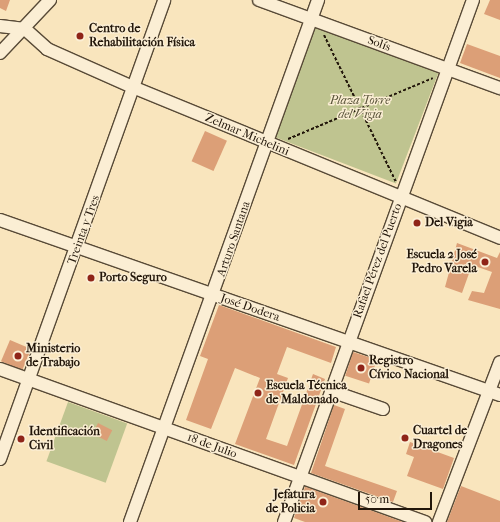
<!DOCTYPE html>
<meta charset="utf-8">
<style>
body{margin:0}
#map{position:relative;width:500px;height:522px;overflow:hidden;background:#f9e5bd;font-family:"IM FELL French Canon",serif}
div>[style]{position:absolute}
.green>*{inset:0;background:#bfc490;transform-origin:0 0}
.building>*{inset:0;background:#dc9f77;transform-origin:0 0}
.path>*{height:2px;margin-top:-1px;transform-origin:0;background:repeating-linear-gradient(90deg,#22160a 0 3px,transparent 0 5px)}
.roads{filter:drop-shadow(1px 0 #584a37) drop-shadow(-1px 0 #584a37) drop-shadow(0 1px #584a37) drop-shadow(0 -1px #584a37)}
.minor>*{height:12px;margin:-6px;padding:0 6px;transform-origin:6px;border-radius:6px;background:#fbeed4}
.dots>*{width:11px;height:11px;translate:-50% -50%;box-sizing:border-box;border:2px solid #fbeed4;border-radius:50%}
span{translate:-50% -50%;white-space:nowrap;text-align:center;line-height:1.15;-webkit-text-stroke:3px #fbeed4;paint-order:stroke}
.poi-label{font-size:12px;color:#22160a;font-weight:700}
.left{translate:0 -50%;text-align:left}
.right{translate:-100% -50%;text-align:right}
.street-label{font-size:12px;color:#22160a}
.park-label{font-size:12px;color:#595339;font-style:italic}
.scale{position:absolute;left:358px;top:492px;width:74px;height:18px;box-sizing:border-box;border:2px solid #22160a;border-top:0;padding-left:5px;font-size:12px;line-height:14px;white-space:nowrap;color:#22160a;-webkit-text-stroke:3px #fbeed4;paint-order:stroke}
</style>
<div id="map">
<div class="green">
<div style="left:315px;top:26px;width:132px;height:118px;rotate:21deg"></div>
<div style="left:68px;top:402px;width:63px;height:63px;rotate:20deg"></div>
</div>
<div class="building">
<div style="clip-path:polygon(0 0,10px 0,6px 11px,0 8px)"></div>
<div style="clip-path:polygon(490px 0,500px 0,500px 20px,484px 14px)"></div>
<div style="clip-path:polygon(467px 44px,500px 56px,500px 78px,460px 63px)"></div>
<div style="left:205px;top:131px;width:24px;height:33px;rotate:24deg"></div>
<div style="clip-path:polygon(457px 243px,497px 258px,500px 252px,500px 309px,468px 300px,472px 291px,484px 293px,492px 272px,472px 265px,462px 293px,445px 287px)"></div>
<div style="clip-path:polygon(219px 305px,336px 347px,331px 363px,287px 347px,277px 374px,288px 378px,266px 439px,287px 446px,313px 374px,325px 379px,294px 465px,235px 444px,260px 378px,235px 368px,211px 429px,186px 420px,208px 359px,200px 356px)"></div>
<div style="left:10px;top:340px;width:23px;height:23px;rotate:23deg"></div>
<div style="left:353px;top:352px;width:25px;height:25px;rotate:18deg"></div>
<div style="clip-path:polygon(334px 405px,345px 409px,325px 466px,397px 491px,393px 502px,311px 473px)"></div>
<div style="left:98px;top:423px;width:16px;height:12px;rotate:27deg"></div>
<div style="clip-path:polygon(410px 442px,454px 458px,443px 489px,407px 476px,414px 457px,406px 454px)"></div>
<div style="clip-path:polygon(461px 486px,500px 501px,500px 522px,447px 522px)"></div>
<div style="clip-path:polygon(305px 487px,306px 487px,403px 522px,305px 522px,294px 518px)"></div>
</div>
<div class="path">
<div style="left:324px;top:35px;width:164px;rotate:63.9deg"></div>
<div style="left:288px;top:139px;width:157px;rotate:-22.8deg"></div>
</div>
<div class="roads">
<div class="minor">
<div style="left:259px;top:0;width:257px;rotate:20.1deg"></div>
<div style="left:0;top:26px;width:25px;rotate:7deg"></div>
<div style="left:25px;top:29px;width:30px;rotate:42deg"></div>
<div style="left:47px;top:49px;width:96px;rotate:23.9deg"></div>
<div style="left:135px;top:88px;width:395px;rotate:22.3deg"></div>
<div style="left:0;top:53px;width:73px;rotate:-46.7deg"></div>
<div style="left:0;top:220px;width:530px;rotate:19.29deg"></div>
<div style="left:0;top:369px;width:452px;rotate:19.8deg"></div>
<div style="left:331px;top:391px;width:55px;rotate:19.1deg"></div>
<div style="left:0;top:459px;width:487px;rotate:-70.3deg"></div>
<div style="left:130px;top:522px;width:555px;rotate:-70.19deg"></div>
<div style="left:284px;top:522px;width:555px;rotate:-70.1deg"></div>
<div style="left:439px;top:522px;width:171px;rotate:-69.1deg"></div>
</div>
</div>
<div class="dots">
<div style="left:80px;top:36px;background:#8f2418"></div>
<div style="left:417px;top:223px;background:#8f2418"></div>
<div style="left:485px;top:262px;background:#8f2418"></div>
<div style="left:91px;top:278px;background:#8f2418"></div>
<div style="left:18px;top:356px;background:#8f2418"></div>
<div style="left:361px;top:368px;background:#8f2418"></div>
<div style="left:258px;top:393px;background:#8f2418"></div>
<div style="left:405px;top:438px;background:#8f2418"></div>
<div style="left:21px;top:439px;background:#8f2418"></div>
<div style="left:323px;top:502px;background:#8f2418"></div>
</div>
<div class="poi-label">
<span class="left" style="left:89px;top:36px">Centro de<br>Rehabilitación Física</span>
<span class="left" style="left:425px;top:223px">Del Vigia</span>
<span class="right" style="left:477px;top:262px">Escuela 2 José<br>Pedro Varela</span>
<span class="left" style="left:99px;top:278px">Porto Seguro</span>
<span class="left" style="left:26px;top:356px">Ministerio<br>de Trabajo</span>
<span class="left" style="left:369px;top:368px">Registro<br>Cívico Nacional</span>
<span class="left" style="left:266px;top:393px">Escuela Técnica<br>de Maldonado</span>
<span class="left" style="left:413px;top:438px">Cuartel de<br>Dragones</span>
<span class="left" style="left:29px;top:439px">Identificación<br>Civil</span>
<span class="right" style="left:315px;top:502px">Jefatura<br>de Policia</span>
</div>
<div class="street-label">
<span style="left:379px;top:44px;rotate:20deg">Solís</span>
<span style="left:247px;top:135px;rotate:23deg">Zelmar Michelini</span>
<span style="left:84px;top:230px;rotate:-70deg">Treinta y Tres</span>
<span style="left:234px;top:239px;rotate:-71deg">Arturo Santana</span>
<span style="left:378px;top:261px;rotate:-70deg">Rafael Pérez del Puerto</span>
<span style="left:250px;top:308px;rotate:19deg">José Dodera</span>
<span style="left:212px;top:446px;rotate:20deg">18 de Julio</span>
</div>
<div class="park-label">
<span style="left:360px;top:108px">Plaza Torre<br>del Vigia</span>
</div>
<div class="scale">50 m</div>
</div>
